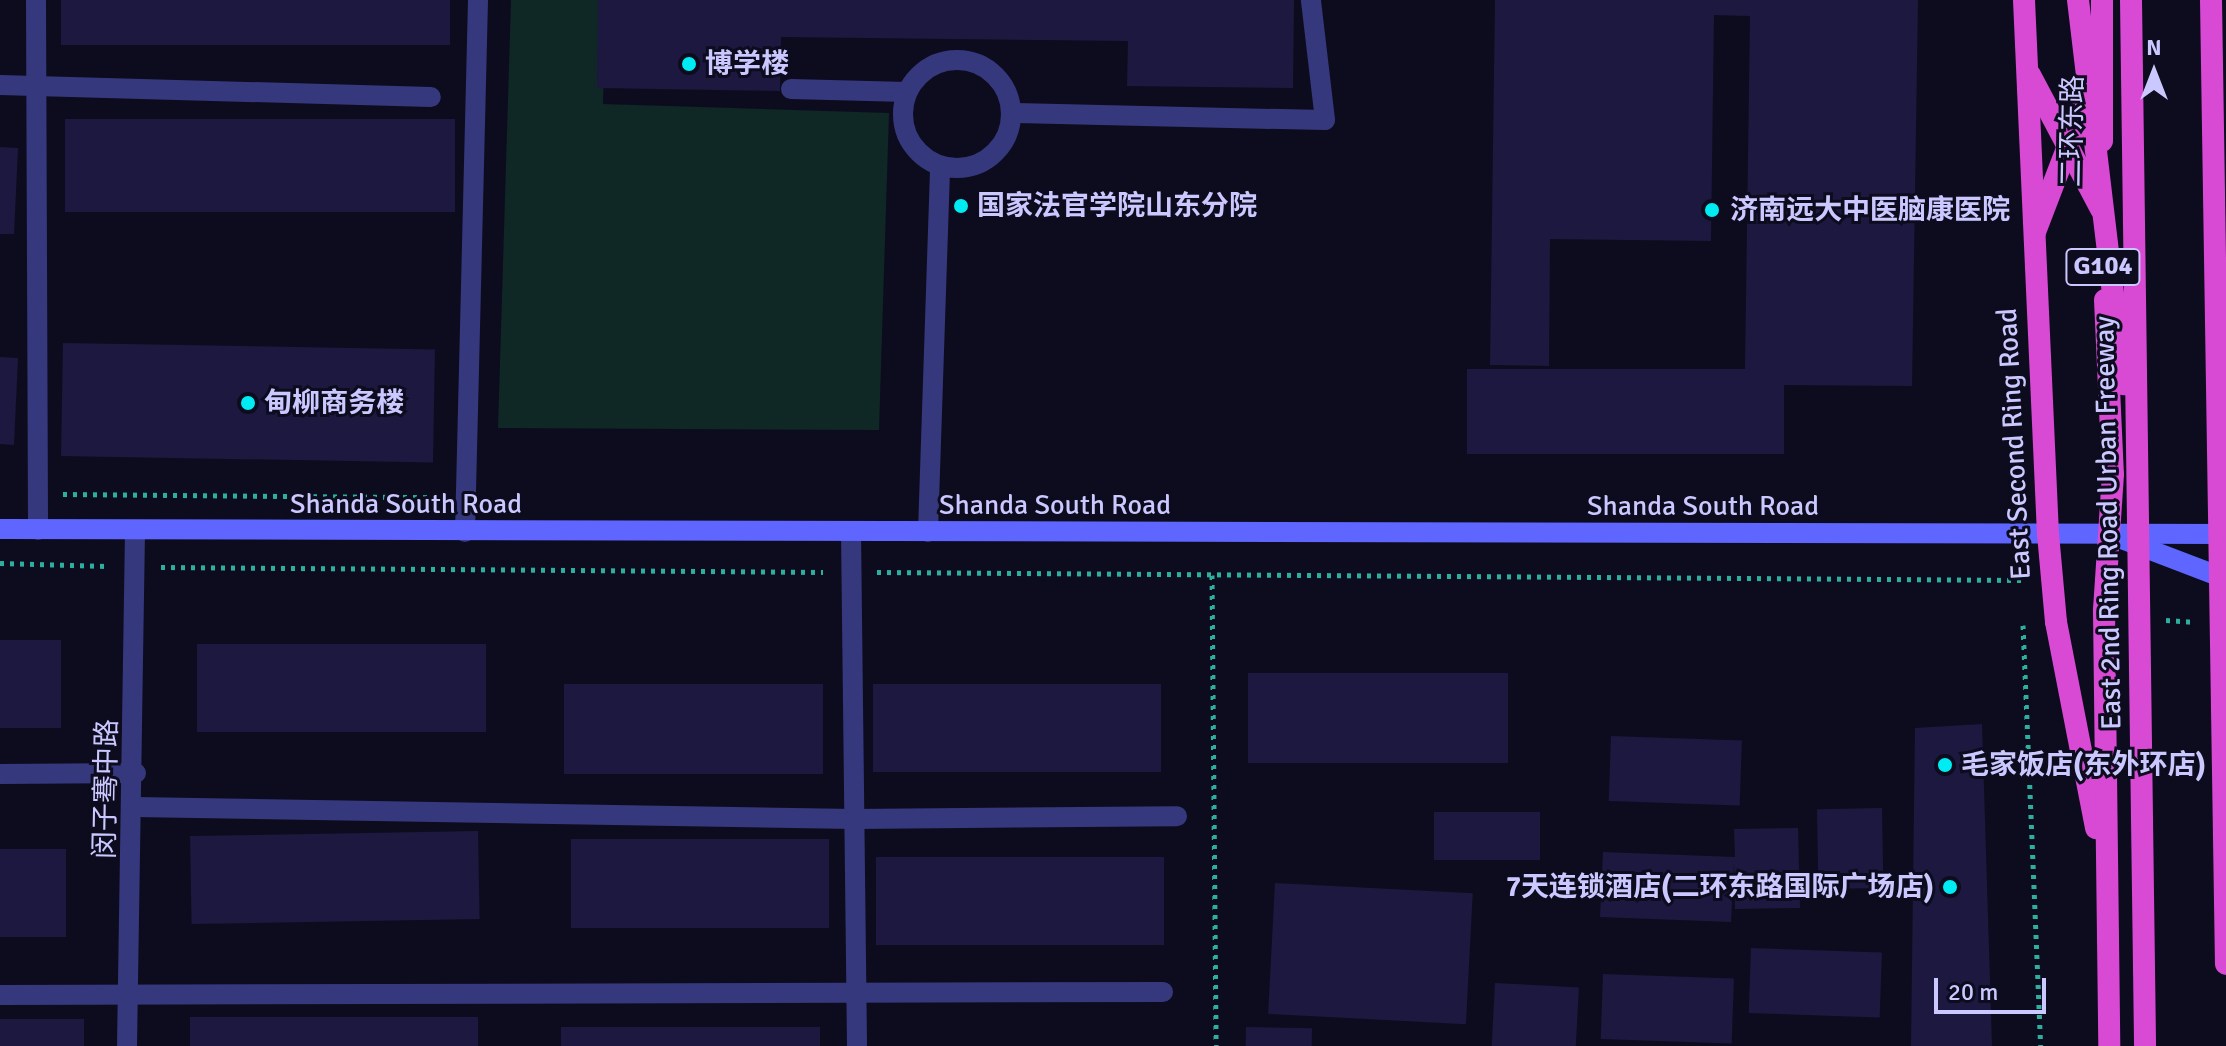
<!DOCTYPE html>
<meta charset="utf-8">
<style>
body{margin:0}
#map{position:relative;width:2226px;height:1046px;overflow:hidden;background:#0d0c1e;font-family:Signika,"Noto Sans SC",sans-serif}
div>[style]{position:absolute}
.green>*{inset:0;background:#0f2725}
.building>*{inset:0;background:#1d183f;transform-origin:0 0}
.path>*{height:5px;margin-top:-2.5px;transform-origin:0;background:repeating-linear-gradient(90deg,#2caf9e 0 4px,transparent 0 10px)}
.service>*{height:20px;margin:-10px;padding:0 10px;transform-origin:10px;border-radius:10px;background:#36387d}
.service>.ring{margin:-10px;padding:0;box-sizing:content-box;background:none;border:20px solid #36387d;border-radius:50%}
.minor>*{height:20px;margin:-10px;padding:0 10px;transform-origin:10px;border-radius:10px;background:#36387d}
.secondary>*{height:20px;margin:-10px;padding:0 10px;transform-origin:10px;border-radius:10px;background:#5f66ff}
.trunk>*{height:22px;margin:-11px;padding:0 11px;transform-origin:11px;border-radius:11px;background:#d849d4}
.trunk-bridge>*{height:22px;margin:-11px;padding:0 11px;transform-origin:11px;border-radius:11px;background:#d849d4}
.dots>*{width:22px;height:22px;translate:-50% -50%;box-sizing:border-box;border:4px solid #0d0c1e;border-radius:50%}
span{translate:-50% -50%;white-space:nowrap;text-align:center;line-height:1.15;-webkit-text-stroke:6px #0d0c1e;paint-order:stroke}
.shield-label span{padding:2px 6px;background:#0d0c1e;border:2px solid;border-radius:6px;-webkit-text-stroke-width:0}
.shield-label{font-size:26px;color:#cbc8ff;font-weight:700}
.poi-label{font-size:28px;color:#cbc8ff;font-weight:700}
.left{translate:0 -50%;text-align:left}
.right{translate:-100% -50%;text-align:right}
.street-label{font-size:28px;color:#cbc8ff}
.north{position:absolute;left:2114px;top:32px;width:80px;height:80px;-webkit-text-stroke:6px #0d0c1e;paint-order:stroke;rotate:0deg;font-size:22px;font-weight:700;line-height:32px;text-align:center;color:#cbc8ff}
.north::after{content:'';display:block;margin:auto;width:28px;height:36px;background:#cbc8ff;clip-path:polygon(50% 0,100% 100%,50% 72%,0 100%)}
.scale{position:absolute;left:1934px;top:978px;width:112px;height:36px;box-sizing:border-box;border:4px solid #cbc8ff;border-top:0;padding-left:10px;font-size:24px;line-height:28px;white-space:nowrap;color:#cbc8ff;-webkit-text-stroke:6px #0d0c1e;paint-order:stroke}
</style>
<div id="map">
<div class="green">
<div style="clip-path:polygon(511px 0,606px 0,603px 104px,889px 113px,879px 430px,498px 428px)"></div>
</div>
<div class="building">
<div style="left:61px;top:0;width:389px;height:45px"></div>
<div style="clip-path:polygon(598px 0,1294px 0,1293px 88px,1127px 86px,1128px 41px,781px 37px,780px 91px,597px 88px)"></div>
<div style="clip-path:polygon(1495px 0,1918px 0,1912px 386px,1784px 385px,1784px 454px,1467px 454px,1467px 369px,1745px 369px,1750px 16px,1714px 15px,1711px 241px,1550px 239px,1549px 366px,1490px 365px)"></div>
<div style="left:65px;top:119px;width:390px;height:93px"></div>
<div style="clip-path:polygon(0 147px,18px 148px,14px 234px,0 234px)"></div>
<div style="left:63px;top:343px;width:372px;height:113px;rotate:1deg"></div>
<div style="clip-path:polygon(0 357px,18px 358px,14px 445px,0 444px)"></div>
<div style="left:61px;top:640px;width:88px;height:61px;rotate:90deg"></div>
<div style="left:486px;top:644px;width:88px;height:289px;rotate:90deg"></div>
<div style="left:1248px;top:673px;width:260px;height:90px"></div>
<div style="left:564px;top:684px;width:259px;height:90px"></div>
<div style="left:1161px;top:684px;width:88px;height:288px;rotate:90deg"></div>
<div style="clip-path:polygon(1982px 724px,1992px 1046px,1911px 1046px,1915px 728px)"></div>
<div style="left:1611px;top:736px;width:131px;height:65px;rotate:2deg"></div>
<div style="left:1882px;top:808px;width:80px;height:65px;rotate:89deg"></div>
<div style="left:1434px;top:812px;width:106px;height:48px"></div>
<div style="clip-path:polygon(1798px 828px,1800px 908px,1735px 909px,1734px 863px,1731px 922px,1600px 917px,1603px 852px,1735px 857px,1734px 829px)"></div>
<div style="left:478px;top:831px;width:88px;height:288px;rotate:89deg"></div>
<div style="left:571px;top:839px;width:258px;height:89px"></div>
<div style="left:0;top:849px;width:66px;height:88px"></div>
<div style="left:876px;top:857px;width:288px;height:88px"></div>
<div style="left:1275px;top:883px;width:198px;height:131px;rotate:3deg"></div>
<div style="left:1751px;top:948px;width:131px;height:65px;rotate:2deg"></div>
<div style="left:1603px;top:974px;width:131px;height:65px;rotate:2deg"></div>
<div style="left:1495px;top:983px;width:84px;height:63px;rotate:3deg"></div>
<div style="left:478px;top:1017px;width:29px;height:288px;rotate:90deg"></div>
<div style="left:0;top:1019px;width:84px;height:27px"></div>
<div style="left:561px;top:1027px;width:259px;height:19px"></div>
<div style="left:1246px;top:1027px;width:66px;height:19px;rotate:1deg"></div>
</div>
<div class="path">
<div style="left:63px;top:494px;width:374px;rotate:0.5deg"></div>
<div style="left:0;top:563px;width:107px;rotate:1.6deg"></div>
<div style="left:161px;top:567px;width:662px;rotate:0.43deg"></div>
<div style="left:877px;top:572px;width:1146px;rotate:0.4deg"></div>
<div style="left:1212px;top:575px;width:471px;rotate:89.5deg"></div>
<div style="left:2166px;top:620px;width:26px;rotate:4deg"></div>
<div style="left:2023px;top:625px;width:421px;rotate:87.6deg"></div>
</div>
<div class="service">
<div class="ring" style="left:903px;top:60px;width:88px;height:88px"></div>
<div style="left:791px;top:89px;width:116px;rotate:1.5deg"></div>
<div style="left:1012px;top:113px;width:313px;rotate:1.3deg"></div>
<div style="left:1325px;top:120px;width:121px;rotate:-96.7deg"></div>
<div style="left:465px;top:532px;width:532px;rotate:-88.6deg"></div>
<div style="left:928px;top:532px;width:365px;rotate:-88.1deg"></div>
</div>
<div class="minor">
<div style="left:36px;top:0;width:530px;rotate:89.78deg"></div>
<div style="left:0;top:85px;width:431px;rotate:1.6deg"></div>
<div style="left:851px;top:532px;width:514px;rotate:89.33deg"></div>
<div style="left:0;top:774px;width:136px;rotate:-0.4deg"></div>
<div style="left:135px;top:807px;width:719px;rotate:0.96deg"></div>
<div style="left:854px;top:819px;width:323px;rotate:-0.5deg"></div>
<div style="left:0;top:995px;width:1163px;rotate:-0.15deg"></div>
<div style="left:127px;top:1046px;width:514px;rotate:-89.11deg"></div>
</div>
<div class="secondary">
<div style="left:0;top:529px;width:2226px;rotate:0.13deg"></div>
<div style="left:2124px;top:540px;width:109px;rotate:20.9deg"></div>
</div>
<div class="trunk">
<div style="left:2024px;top:0;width:535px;rotate:87.43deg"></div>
<div style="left:2048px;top:534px;width:88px;rotate:84.8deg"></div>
<div style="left:2056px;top:622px;width:210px;rotate:79deg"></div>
<div style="left:2030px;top:75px;width:152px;rotate:62.1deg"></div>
<div style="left:2102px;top:141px;width:141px;rotate:-90deg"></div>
<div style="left:2035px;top:232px;width:153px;rotate:-69deg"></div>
<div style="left:2105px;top:300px;width:174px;rotate:87.4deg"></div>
<div style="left:2113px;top:474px;width:137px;rotate:93.8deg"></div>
<div style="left:2104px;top:611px;width:435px;rotate:89.3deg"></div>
</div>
<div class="trunk-bridge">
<div style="left:2078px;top:0;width:387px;rotate:83.2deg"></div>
<div style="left:2131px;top:0;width:1046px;rotate:89.23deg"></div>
<div style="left:2211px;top:0;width:964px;rotate:89.11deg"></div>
</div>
<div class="dots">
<div style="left:689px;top:64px;background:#00ecf3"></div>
<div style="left:961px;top:206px;background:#00ecf3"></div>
<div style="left:1712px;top:210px;background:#00ecf3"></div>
<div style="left:248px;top:403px;background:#00ecf3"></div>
<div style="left:1945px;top:765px;background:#00ecf3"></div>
<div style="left:1950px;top:887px;background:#00ecf3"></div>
</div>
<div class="shield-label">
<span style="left:2103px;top:267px">G104</span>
</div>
<div class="poi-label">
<span class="left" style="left:705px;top:64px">博学楼</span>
<span class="left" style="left:977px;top:206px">国家法官学院山东分院</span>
<span class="left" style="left:1730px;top:210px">济南远大中医脑康医院</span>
<span class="left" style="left:264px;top:403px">甸柳商务楼</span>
<span class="left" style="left:1961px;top:765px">毛家饭店(东外环店)</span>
<span class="right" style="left:1934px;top:887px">7天连锁酒店(二环东路国际广场店)</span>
</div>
<div class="street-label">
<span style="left:2072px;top:131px;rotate:-89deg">二环东路</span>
<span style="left:2014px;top:444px;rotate:-93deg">East Second Ring Road</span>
<span style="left:406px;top:504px">Shanda South Road</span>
<span style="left:1055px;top:505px">Shanda South Road</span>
<span style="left:1703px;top:506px">Shanda South Road</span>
<span style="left:2108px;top:523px;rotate:-91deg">East 2nd Ring Road Urban Freeway</span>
<span style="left:106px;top:789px;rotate:-89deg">闵子骞中路</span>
</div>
<div class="north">N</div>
<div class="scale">20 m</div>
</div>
